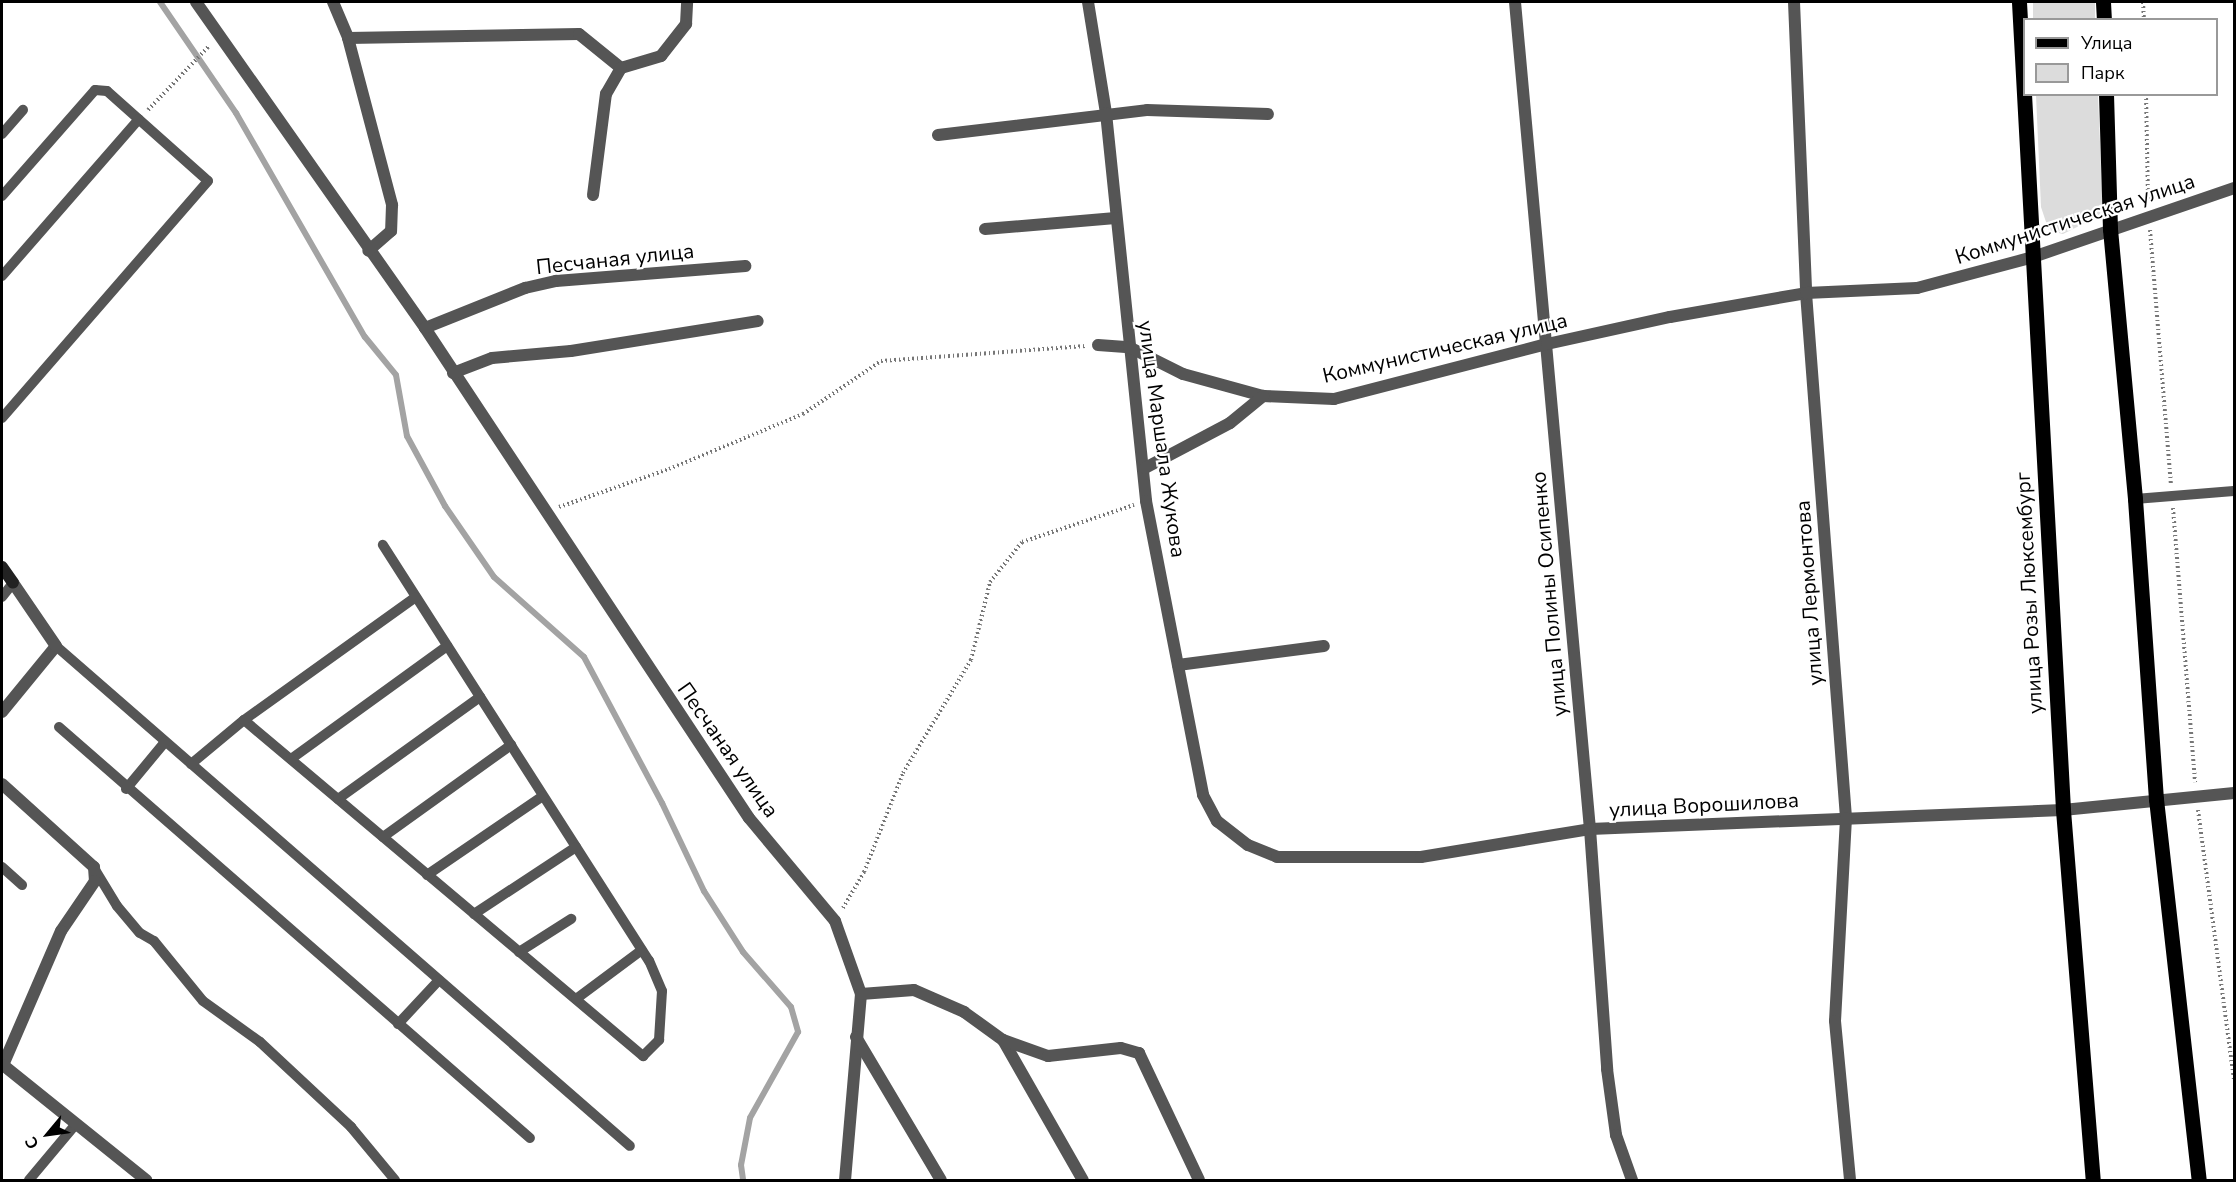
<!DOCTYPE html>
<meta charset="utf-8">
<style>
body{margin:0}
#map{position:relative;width:2236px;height:1182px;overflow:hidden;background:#fff;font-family:"Nunito Sans",sans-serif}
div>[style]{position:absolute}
.green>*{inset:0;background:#dcdcdc;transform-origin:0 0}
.stream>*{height:6px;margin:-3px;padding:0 3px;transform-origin:3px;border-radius:3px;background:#a3a3a3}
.path>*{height:4px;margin-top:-2px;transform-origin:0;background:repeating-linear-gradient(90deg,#777 0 1.5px,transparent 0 4.5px)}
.lane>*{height:10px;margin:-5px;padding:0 5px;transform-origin:5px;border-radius:5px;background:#555}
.street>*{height:12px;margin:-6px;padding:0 6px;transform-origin:6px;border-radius:6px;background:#555}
.secondary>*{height:12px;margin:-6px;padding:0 6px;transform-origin:6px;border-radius:6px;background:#222}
.primary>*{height:15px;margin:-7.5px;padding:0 7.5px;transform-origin:7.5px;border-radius:7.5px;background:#000}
span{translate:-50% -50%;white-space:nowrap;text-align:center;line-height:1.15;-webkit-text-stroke:4.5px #fff;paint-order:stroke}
.street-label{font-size:21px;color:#000}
.frame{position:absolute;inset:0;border:3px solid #000;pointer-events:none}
.legend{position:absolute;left:2023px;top:18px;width:195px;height:78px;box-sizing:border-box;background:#fff;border:2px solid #999;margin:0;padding:8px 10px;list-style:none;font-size:18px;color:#000}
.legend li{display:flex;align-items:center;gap:12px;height:30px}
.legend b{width:30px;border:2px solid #999}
.north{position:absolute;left:18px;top:1104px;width:60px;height:60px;-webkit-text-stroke:4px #fff;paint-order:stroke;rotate:241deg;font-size:16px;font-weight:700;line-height:24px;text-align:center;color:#000}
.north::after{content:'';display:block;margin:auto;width:21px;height:27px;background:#000;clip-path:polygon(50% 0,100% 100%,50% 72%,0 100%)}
</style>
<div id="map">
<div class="green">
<div style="left:2033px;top:2px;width:62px;height:17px"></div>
<div style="clip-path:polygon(2036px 95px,2098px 95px,2103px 214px,2063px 234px,2049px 231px,2041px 207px)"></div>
</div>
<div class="stream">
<div style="left:160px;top:2px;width:135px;rotate:55.6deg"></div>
<div style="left:236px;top:113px;width:258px;rotate:60.1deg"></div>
<div style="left:365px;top:337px;width:49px;rotate:50.8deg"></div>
<div style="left:396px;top:375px;width:62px;rotate:79.8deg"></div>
<div style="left:407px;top:436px;width:80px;rotate:61.5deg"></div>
<div style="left:445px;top:506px;width:86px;rotate:55.4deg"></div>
<div style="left:494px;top:577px;width:120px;rotate:41.6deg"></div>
<div style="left:584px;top:657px;width:166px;rotate:61.9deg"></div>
<div style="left:662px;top:803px;width:98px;rotate:64.5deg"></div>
<div style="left:704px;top:891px;width:72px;rotate:57.4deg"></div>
<div style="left:743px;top:952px;width:73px;rotate:48.9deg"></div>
<div style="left:791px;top:1007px;width:26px;rotate:74deg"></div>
<div style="left:798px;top:1032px;width:98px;rotate:119.2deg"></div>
<div style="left:750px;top:1118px;width:48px;rotate:100.8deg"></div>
<div style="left:741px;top:1165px;width:15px;rotate:82deg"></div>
</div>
<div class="path">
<div style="left:2143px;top:2px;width:18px;rotate:87deg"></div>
<div style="left:2146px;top:94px;width:108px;rotate:88.9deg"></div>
<div style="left:148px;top:110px;width:88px;rotate:-46.4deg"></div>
<div style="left:2150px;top:230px;width:254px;rotate:85.3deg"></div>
<div style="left:559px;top:507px;width:116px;rotate:-19.1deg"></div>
<div style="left:669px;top:469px;width:145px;rotate:-22.3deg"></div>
<div style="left:803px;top:414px;width:94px;rotate:-34.2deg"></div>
<div style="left:881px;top:361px;width:205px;rotate:-4.2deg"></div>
<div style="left:2173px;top:508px;width:275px;rotate:85.4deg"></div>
<div style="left:2198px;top:810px;width:273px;rotate:82.4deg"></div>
<div style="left:843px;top:908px;width:42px;rotate:-59.7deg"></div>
<div style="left:864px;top:872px;width:106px;rotate:-68.5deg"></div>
<div style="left:903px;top:773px;width:132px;rotate:-59deg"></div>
<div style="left:971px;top:660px;width:80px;rotate:-76.3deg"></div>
<div style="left:990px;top:582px;width:51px;rotate:-51.3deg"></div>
<div style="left:1022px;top:542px;width:118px;rotate:-18.3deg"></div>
</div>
<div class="lane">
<div style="left:2px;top:134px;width:32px;rotate:-49deg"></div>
<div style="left:2px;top:196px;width:141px;rotate:-48.7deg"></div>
<div style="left:95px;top:90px;width:12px;rotate:5deg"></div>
<div style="left:107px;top:91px;width:135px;rotate:41.7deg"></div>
<div style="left:208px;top:181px;width:314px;rotate:131deg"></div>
<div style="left:2px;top:276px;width:208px;rotate:-48.9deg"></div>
<div style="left:2135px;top:499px;width:99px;rotate:-4.6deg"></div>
<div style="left:2px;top:597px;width:18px;rotate:-52deg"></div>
<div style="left:56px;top:646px;width:761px;rotate:41.06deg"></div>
<div style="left:244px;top:720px;width:522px;rotate:40.1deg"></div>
<div style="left:643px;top:1056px;width:23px;rotate:-45deg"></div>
<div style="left:659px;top:1040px;width:49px;rotate:-86.5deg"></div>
<div style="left:662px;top:991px;width:33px;rotate:-113deg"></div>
<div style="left:649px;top:961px;width:494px;rotate:-122.6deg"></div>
<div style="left:59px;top:727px;width:625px;rotate:41.11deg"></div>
<div style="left:291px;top:759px;width:193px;rotate:-35.9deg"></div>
<div style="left:191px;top:764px;width:69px;rotate:-39.7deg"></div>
<div style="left:244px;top:720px;width:211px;rotate:-35.6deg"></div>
<div style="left:126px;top:789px;width:61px;rotate:-50.3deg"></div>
<div style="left:338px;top:799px;width:175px;rotate:-35.7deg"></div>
<div style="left:383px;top:837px;width:158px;rotate:-35.7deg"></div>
<div style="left:2px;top:867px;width:27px;rotate:42deg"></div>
<div style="left:94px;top:868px;width:44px;rotate:58.8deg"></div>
<div style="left:117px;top:906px;width:35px;rotate:50deg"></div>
<div style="left:140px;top:933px;width:16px;rotate:30deg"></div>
<div style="left:154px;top:941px;width:77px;rotate:50.8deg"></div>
<div style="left:203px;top:1001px;width:70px;rotate:35.7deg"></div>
<div style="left:260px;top:1042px;width:125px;rotate:43deg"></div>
<div style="left:351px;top:1127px;width:69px;rotate:50.3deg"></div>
<div style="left:427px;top:875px;width:140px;rotate:-34.3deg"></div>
<div style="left:474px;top:914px;width:122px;rotate:-33.3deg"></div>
<div style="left:519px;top:952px;width:62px;rotate:-32.4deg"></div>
<div style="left:576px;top:999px;width:82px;rotate:-36.6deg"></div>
<div style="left:398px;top:1024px;width:60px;rotate:-47deg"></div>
<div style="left:29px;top:1180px;width:73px;rotate:-50deg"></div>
</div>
<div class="street">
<div style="left:196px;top:2px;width:398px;rotate:54.9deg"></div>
<div style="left:425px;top:328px;width:587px;rotate:56.53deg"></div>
<div style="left:749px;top:818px;width:134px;rotate:50.1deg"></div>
<div style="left:835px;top:921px;width:77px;rotate:70.4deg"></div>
<div style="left:861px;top:994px;width:187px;rotate:94.9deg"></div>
<div style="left:333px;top:2px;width:39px;rotate:67deg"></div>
<div style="left:348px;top:38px;width:173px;rotate:75.2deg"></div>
<div style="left:392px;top:205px;width:26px;rotate:92deg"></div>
<div style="left:391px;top:231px;width:30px;rotate:139deg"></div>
<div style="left:1088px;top:2px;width:112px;rotate:80.8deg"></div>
<div style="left:1106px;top:113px;width:390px;rotate:84.1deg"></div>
<div style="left:1146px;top:501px;width:299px;rotate:79deg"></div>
<div style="left:1203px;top:795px;width:30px;rotate:62deg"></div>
<div style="left:1217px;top:821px;width:39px;rotate:38deg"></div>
<div style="left:1248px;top:845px;width:31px;rotate:22deg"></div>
<div style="left:1277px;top:857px;width:144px"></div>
<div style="left:1421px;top:857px;width:171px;rotate:-9.4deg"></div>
<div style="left:1590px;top:829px;width:473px;rotate:-2.3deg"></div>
<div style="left:2063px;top:810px;width:172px;rotate:-5.7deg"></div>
<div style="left:1515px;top:2px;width:830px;rotate:84.82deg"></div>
<div style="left:1590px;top:829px;width:241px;rotate:85.9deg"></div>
<div style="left:1607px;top:1069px;width:67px;rotate:82.2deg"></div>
<div style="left:1616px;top:1135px;width:48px;rotate:70.4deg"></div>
<div style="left:1794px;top:2px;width:291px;rotate:87.6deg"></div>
<div style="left:1806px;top:293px;width:527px;rotate:85.64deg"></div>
<div style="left:1846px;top:818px;width:203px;rotate:93.1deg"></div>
<div style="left:1835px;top:1021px;width:160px;rotate:84.6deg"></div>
<div style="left:348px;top:38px;width:231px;rotate:-1deg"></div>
<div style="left:579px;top:34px;width:54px;rotate:39deg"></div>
<div style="left:621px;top:68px;width:42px;rotate:-16.7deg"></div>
<div style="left:661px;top:56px;width:41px;rotate:-52deg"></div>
<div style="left:686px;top:24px;width:22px;rotate:-87deg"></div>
<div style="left:938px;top:135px;width:210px;rotate:-6.8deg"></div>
<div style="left:1147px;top:110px;width:121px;rotate:1.9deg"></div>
<div style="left:593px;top:195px;width:102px;rotate:-82.7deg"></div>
<div style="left:606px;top:94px;width:30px;rotate:-60deg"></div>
<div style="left:985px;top:229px;width:131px;rotate:-4.8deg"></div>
<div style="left:425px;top:328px;width:108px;rotate:-21.8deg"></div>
<div style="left:525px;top:288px;width:32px;rotate:-13deg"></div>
<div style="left:556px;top:281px;width:190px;rotate:-4.5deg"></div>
<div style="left:1098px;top:345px;width:31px;rotate:4deg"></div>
<div style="left:1129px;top:347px;width:60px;rotate:26.6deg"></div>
<div style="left:1183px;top:374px;width:83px;rotate:15.4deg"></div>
<div style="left:1263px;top:396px;width:71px;rotate:2.4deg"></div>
<div style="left:1334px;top:399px;width:220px;rotate:-14.5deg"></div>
<div style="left:1547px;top:344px;width:126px;rotate:-12.4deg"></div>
<div style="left:1670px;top:317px;width:138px;rotate:-10deg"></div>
<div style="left:1806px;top:293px;width:111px;rotate:-2.6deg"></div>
<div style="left:1917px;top:288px;width:117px;rotate:-14.9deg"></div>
<div style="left:2030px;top:258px;width:216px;rotate:-18.9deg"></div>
<div style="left:453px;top:373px;width:42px;rotate:-21deg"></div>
<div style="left:492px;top:358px;width:79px;rotate:-5.1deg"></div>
<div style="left:571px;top:351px;width:189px;rotate:-9.1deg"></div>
<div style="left:1145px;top:468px;width:96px;rotate:-27.9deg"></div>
<div style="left:1230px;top:423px;width:43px;rotate:-39.3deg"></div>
<div style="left:1178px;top:665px;width:147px;rotate:-7.4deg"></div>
<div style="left:2px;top:712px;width:85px;rotate:-50.7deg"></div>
<div style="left:56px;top:646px;width:76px;rotate:-124.3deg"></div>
<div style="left:2px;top:784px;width:124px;rotate:42.1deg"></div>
<div style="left:94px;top:867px;width:14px;rotate:86deg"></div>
<div style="left:95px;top:881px;width:60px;rotate:124.2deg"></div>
<div style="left:61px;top:931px;width:146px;rotate:113.4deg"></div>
<div style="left:3px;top:1065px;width:184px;rotate:38.8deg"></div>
<div style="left:861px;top:994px;width:53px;rotate:-4.3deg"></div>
<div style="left:914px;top:990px;width:55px;rotate:23.7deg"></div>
<div style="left:964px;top:1012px;width:48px;rotate:35.7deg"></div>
<div style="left:1003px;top:1040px;width:161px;rotate:60.3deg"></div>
<div style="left:856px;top:1037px;width:166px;rotate:59.3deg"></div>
<div style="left:1003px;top:1040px;width:48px;rotate:19.6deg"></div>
<div style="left:1048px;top:1056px;width:73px;rotate:-6.3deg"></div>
<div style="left:1121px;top:1048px;width:19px;rotate:16deg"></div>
<div style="left:1139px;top:1053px;width:140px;rotate:64.7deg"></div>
</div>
<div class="secondary">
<div style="left:2px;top:567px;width:19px;rotate:55deg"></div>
</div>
<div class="primary">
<div style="left:2019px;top:2px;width:809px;rotate:86.88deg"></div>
<div style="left:2063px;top:810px;width:371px;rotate:85.4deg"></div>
<div style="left:2103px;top:2px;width:18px;rotate:87deg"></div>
<div style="left:2106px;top:94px;width:135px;rotate:88.3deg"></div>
<div style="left:2110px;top:229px;width:271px;rotate:84.7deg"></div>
<div style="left:2135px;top:499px;width:301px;rotate:86deg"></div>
<div style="left:2156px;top:799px;width:383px;rotate:83.6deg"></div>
</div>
<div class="street-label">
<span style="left:2075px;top:219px;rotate:-18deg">Коммунистическая улица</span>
<span style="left:615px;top:259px;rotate:-6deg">Песчаная улица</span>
<span style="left:1445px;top:348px;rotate:-13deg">Коммунистическая улица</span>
<span style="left:1162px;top:439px;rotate:82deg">улица Маршала Жукова</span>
<span style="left:1809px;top:593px;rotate:-94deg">улица Лермонтова</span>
<span style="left:2029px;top:593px;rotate:-93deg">улица Розы Люксембург</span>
<span style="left:1549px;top:594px;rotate:-95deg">улица Полины Осипенко</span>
<span style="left:728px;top:750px;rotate:55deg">Песчаная улица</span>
<span style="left:1704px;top:805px;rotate:-3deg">улица Ворошилова</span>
</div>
<div class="frame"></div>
<ul class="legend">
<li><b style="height:8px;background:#000"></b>Улица</li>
<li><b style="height:16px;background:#dcdcdc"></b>Парк</li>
</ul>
<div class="north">С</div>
</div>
